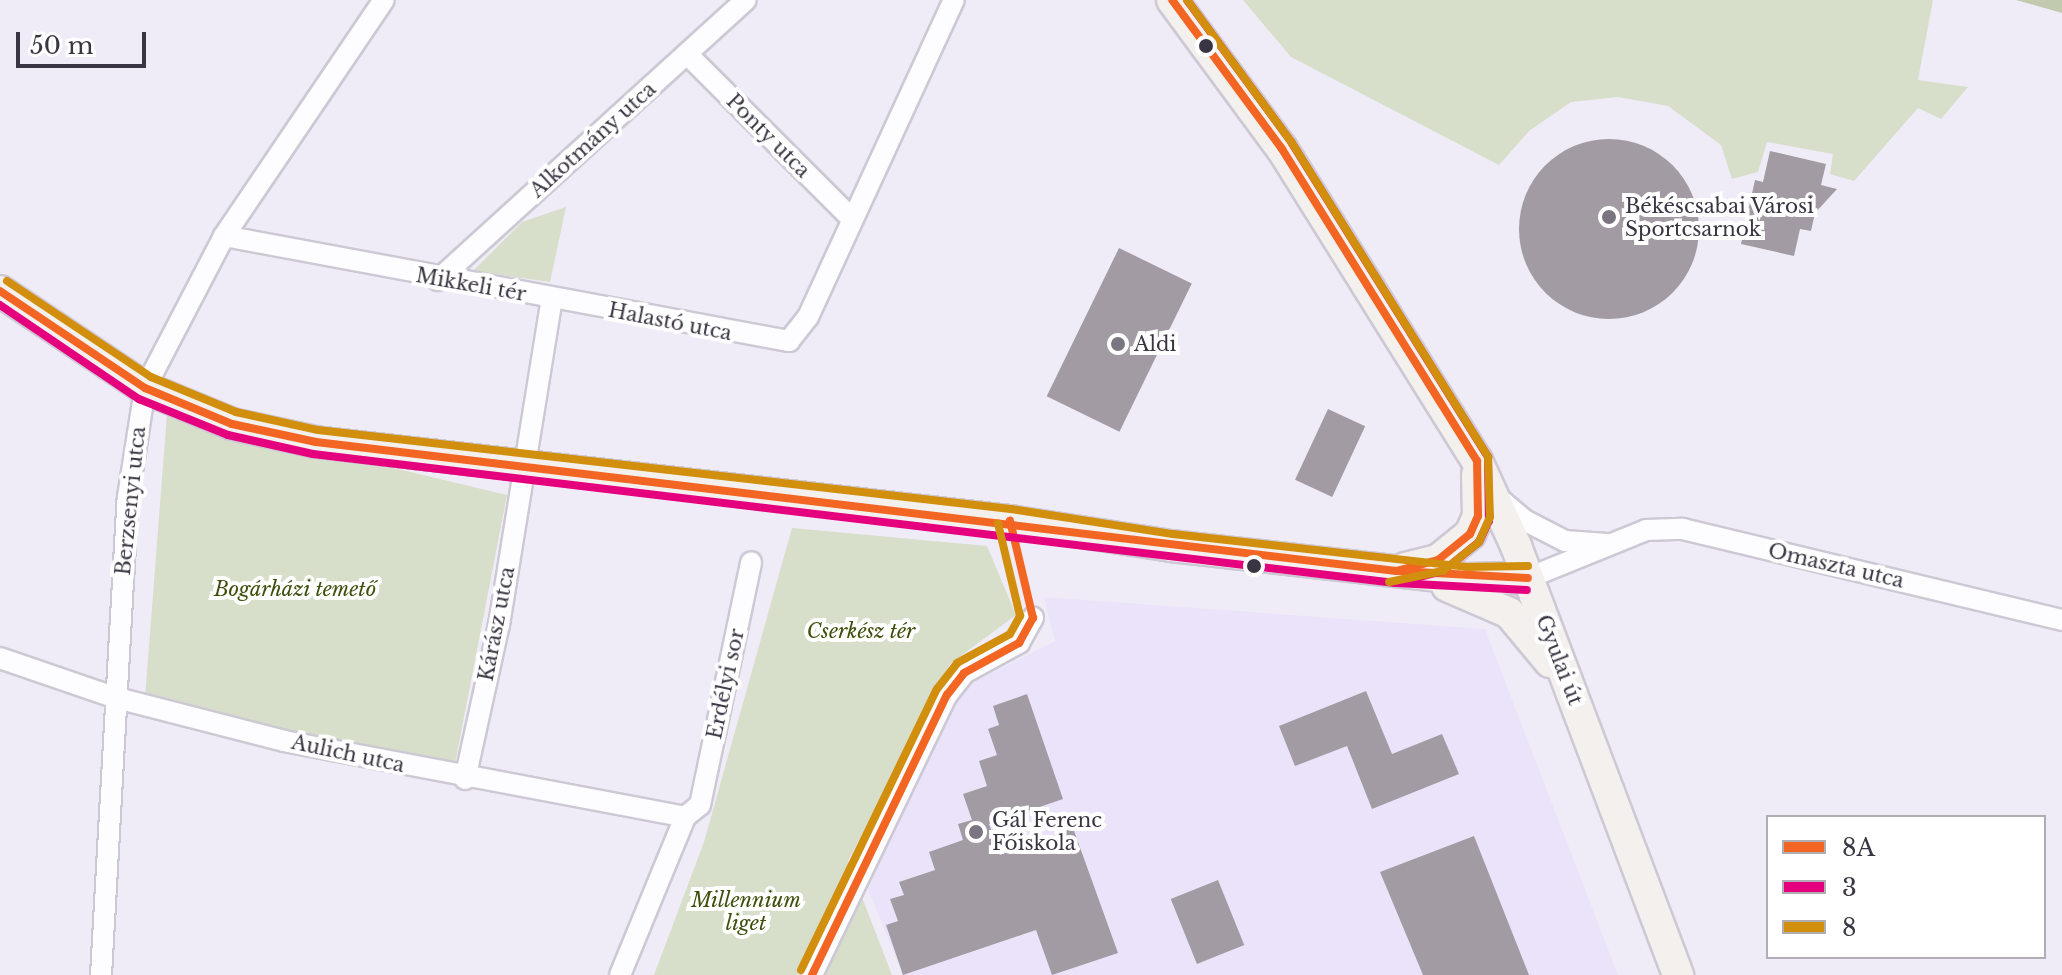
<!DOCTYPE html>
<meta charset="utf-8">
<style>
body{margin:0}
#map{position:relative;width:2062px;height:975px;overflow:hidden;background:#f0ecf7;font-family:"Libre Baskerville",serif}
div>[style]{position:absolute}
.built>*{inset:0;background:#ebe3fa}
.green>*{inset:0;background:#d7deca}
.forest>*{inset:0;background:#c1caae}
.building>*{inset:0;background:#a29ba3;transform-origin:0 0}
.round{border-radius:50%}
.roads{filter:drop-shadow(2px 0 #cdc9d4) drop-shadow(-2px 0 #cdc9d4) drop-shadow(0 2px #cdc9d4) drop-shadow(0 -2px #cdc9d4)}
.minor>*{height:20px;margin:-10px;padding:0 10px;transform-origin:10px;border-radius:10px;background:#fdfcfe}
.primary>*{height:30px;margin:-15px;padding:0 15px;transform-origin:15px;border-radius:15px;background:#f4f0ee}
.bus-1>*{height:8px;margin:-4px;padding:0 4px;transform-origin:4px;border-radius:4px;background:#f26522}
.bus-2>*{height:8px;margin:-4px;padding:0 4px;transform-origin:4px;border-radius:4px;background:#e5007d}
.bus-3>*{height:8px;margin:-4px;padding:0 4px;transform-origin:4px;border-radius:4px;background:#d18f0d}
.dots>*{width:22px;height:22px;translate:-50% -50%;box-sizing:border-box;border:4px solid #fff;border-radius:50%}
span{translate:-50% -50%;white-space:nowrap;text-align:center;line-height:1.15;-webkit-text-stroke:8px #fff;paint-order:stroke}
.street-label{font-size:20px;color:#3a3542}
.poi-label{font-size:20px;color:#3a3542}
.left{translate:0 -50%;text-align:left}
.park-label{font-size:20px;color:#3e4f0c;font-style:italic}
.legend{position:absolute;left:1766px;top:815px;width:280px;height:144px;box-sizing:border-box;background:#fff;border:2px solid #b0aeb3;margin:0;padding:10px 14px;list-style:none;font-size:24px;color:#3a3542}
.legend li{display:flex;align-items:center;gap:16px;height:40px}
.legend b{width:40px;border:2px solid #b0aeb3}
.scale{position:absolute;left:16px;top:32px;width:130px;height:36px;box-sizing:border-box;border:4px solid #3a3542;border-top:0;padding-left:10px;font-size:24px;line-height:28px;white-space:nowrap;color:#3a3542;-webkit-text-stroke:6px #fff;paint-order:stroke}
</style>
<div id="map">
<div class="built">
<div style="clip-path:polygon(1044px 597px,1485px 629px,1618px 975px,903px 975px,865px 882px,966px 686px,1055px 641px)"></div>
</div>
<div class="green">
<div style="clip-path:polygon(1243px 0,1933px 0,1918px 80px,1968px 87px,1941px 119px,1918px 108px,1854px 181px,1830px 174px,1833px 154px,1767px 142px,1758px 172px,1732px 179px,1721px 145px,1668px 106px,1618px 97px,1571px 102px,1529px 131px,1499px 165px,1291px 57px)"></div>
<div style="clip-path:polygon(566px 207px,550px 282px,473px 271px,522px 222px)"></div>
<div style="clip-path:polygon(167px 414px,507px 495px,454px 769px,145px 698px)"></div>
<div style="clip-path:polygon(792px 528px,987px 546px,1016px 615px,950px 664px,848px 861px,892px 975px,654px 975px,704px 842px)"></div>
</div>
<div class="forest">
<div style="clip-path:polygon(2016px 0,2062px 0,2062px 13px)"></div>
</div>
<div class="building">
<div class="round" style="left:1519px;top:139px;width:180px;height:180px"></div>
<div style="clip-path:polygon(1770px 151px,1826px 164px,1821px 185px,1837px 189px,1815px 213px,1811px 231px,1800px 229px,1794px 256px,1741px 244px,1755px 180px,1763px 182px)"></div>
<div style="left:1119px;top:248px;width:81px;height:165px;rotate:26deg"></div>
<div style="left:1328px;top:409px;width:41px;height:78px;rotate:25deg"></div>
<div style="clip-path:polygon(1366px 691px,1392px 754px,1442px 734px,1459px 774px,1372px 809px,1347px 746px,1295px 766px,1279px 726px)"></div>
<div style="clip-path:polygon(1027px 694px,1063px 799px,989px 824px,1000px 855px,1073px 828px,1118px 953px,1052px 975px,1036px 930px,903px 975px,886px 925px,898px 921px,890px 899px,904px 895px,899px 882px,935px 870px,929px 852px,963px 840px,958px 824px,972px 820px,963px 794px,987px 786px,979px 761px,997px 755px,988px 729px,999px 725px,993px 706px)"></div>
<div style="clip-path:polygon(1474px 836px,1529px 975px,1423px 975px,1380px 872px)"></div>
<div style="left:1218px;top:880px;width:70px;height:51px;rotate:68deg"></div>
</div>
<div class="roads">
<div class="minor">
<div style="left:687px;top:54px;width:231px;rotate:45deg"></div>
<div style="left:224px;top:236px;width:575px;rotate:10.53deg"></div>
<div style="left:789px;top:341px;width:31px;rotate:-52deg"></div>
<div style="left:808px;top:317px;width:349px;rotate:-65.3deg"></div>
<div style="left:438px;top:280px;width:416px;rotate:-42.3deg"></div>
<div style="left:1497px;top:497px;width:38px;rotate:40deg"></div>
<div style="left:1526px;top:521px;width:44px;rotate:27.1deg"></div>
<div style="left:1565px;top:541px;width:42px;rotate:4.1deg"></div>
<div style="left:1528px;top:578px;width:127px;rotate:-22.1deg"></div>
<div style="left:1646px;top:530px;width:37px;rotate:-2deg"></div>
<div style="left:1683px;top:529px;width:390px;rotate:13.5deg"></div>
<div style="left:0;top:658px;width:120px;rotate:19deg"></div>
<div style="left:113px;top:697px;width:177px;rotate:14.4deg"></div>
<div style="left:284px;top:741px;width:408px;rotate:10.7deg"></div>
<div style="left:685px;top:817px;width:19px;rotate:-39deg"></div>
<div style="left:700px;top:805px;width:248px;rotate:-78.1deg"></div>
<div style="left:465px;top:779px;width:158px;rotate:-77.6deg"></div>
<div style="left:499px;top:625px;width:330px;rotate:-80.8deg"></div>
<div style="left:101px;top:975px;width:479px;rotate:-86.8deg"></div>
<div style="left:128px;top:497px;width:110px;rotate:-81.1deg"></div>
<div style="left:145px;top:388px;width:171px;rotate:-62.5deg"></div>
<div style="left:224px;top:236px;width:285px;rotate:-55.9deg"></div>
<div style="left:620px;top:975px;width:171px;rotate:-67.6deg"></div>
<div style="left:812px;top:975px;width:311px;rotate:-64.3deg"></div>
<div style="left:947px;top:695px;width:28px;rotate:-52deg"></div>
<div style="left:964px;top:673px;width:63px;rotate:-28.6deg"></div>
<div style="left:1019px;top:643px;width:29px;rotate:-61deg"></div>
</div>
<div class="primary">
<div style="left:1172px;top:0;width:185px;rotate:53.6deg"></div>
<div style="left:1282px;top:149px;width:368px;rotate:58deg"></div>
<div style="left:1477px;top:461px;width:94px;rotate:65.4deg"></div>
<div style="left:1516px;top:546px;width:459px;rotate:69.3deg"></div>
<div style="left:0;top:291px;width:174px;rotate:33.8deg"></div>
<div style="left:145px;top:388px;width:94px;rotate:22.5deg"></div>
<div style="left:232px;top:424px;width:86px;rotate:12.1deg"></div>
<div style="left:316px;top:442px;width:698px;rotate:6.49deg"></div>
<div style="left:1010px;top:521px;width:163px;rotate:8.8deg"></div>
<div style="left:1171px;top:546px;width:296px;rotate:6.4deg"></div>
<div style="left:1465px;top:579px;width:63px;rotate:-0.9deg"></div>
<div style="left:1405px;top:568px;width:34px;rotate:-14deg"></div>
<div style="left:1438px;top:560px;width:41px;rotate:-39.1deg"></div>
<div style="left:1470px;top:534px;width:20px;rotate:-66deg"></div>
<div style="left:1478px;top:516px;width:41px;rotate:-91.4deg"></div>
<div style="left:1447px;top:586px;width:68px;rotate:23.5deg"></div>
<div style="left:1509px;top:613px;width:64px;rotate:50.1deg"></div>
</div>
</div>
<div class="bus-1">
<div style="left:0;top:291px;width:174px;rotate:33.8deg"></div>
<div style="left:145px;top:388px;width:94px;rotate:22.5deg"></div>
<div style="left:232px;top:424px;width:86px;rotate:12.1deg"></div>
<div style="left:316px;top:442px;width:1088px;rotate:6.81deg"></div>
<div style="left:1396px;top:571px;width:43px;rotate:-14.7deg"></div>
<div style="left:1438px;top:560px;width:41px;rotate:-39.1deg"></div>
<div style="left:1470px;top:534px;width:20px;rotate:-66deg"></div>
<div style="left:1478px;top:516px;width:55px;rotate:-91deg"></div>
<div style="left:1477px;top:461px;width:368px;rotate:-122deg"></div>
<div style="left:1282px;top:149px;width:185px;rotate:-126.4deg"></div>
<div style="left:1397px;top:571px;width:131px;rotate:3.1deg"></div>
<div style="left:812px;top:975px;width:311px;rotate:-64.3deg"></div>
<div style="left:947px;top:695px;width:28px;rotate:-52deg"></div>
<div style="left:964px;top:673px;width:63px;rotate:-28.6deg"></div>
<div style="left:1019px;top:643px;width:29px;rotate:-61deg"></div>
<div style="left:1033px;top:618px;width:100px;rotate:-103.3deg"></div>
</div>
<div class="bus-2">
<div style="left:0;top:305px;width:168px;rotate:34.1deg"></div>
<div style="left:139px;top:399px;width:96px;rotate:22deg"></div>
<div style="left:228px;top:435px;width:87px;rotate:12.6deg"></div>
<div style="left:313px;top:454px;width:1090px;rotate:6.8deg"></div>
<div style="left:1395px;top:583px;width:49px;rotate:-14deg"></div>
<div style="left:1443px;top:571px;width:46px;rotate:-38.9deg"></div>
<div style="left:1479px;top:542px;width:23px;rotate:-65deg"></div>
<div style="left:1489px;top:521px;width:64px;rotate:-90.9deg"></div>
<div style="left:1488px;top:457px;width:370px;rotate:-122deg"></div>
<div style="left:1292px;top:143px;width:177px;rotate:-126.3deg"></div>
<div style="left:1396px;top:583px;width:131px;rotate:3.1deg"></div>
</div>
<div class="bus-3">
<div style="left:1187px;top:0;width:177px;rotate:53.7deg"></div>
<div style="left:1292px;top:143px;width:370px;rotate:58deg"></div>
<div style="left:1488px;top:457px;width:60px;rotate:88.1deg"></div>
<div style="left:1490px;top:517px;width:27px;rotate:114deg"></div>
<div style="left:1479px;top:542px;width:46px;rotate:141.1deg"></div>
<div style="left:1443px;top:571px;width:55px;rotate:168.5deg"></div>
<div style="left:7px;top:281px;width:173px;rotate:33.7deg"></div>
<div style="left:151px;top:377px;width:92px;rotate:22.4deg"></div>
<div style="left:236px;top:412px;width:84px;rotate:12.4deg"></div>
<div style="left:318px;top:430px;width:697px;rotate:6.5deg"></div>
<div style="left:1011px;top:509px;width:164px;rotate:8.8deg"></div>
<div style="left:1173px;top:534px;width:295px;rotate:6.4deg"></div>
<div style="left:1466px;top:567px;width:62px;rotate:-0.9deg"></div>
<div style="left:801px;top:970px;width:312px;rotate:-64.2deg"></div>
<div style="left:937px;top:689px;width:33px;rotate:-52deg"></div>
<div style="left:957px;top:663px;width:60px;rotate:-28.7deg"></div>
<div style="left:1010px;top:634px;width:21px;rotate:-61deg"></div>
<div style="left:1020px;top:616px;width:95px;rotate:-103.4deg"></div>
</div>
<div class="dots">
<div style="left:1206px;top:46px;background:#3a3542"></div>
<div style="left:1609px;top:217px;background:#7a7581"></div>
<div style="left:1118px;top:344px;background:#7a7581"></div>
<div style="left:1254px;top:566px;background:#3a3542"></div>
<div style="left:976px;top:832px;background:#7a7581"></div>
</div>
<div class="street-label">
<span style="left:768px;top:136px;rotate:45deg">Ponty utca</span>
<span style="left:593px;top:140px;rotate:-42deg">Alkotmány utca</span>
<span style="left:471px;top:285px;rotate:10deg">Mikkeli tér</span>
<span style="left:670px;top:322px;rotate:11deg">Halastó utca</span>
<span style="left:131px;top:501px;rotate:-84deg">Berzsenyi utca</span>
<span style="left:1836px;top:566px;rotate:13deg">Omaszta utca</span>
<span style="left:497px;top:624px;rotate:-79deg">Kárász utca</span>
<span style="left:1559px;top:660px;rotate:69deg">Gyulai út</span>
<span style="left:726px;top:684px;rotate:-78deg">Erdélyi sor</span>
<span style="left:348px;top:754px;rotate:12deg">Aulich utca</span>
</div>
<div class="poi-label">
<span class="left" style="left:1625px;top:218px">Békéscsabai Városi<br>Sportcsarnok</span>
<span class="left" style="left:1134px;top:344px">Aldi</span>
<span class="left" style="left:992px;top:832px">Gál Ferenc<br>Főiskola</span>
</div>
<div class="park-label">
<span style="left:295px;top:589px">Bogárházi temető</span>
<span style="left:861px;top:631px">Cserkész tér</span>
<span style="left:746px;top:912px">Millennium<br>liget</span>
</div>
<ul class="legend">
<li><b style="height:10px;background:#f26522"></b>8A</li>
<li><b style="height:10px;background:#e5007d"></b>3</li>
<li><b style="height:10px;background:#d18f0d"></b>8</li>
</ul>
<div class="scale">50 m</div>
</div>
